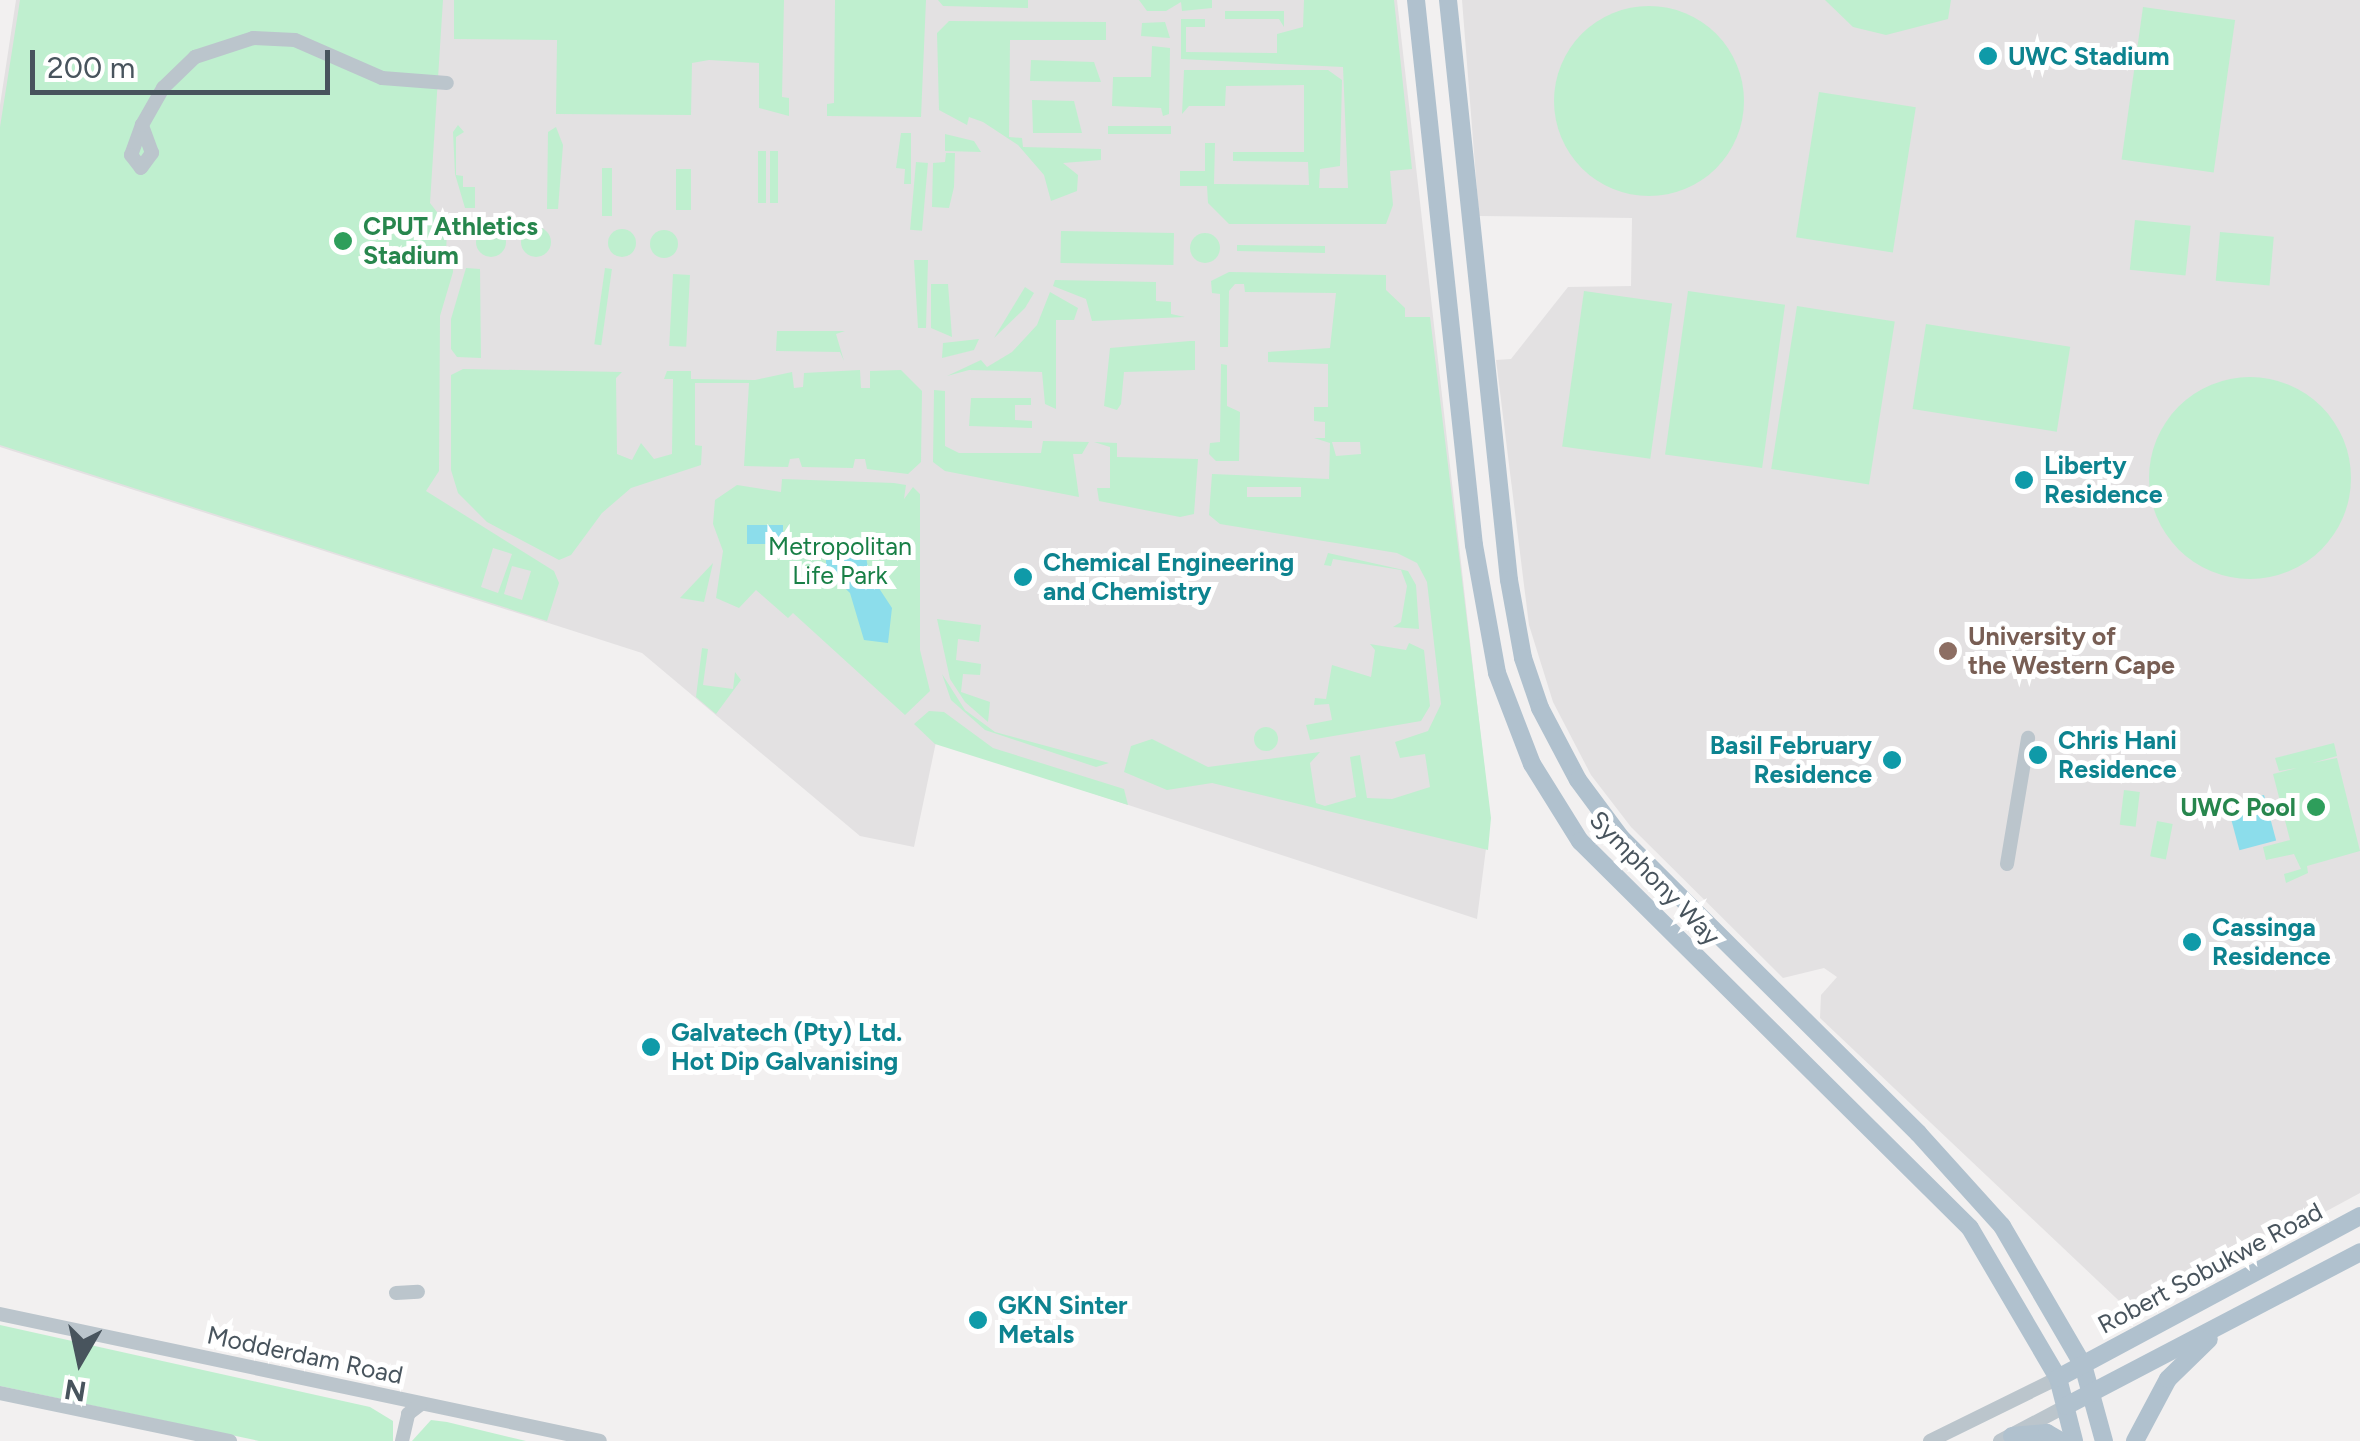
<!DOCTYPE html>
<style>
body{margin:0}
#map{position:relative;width:2360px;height:1441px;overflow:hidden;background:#f2f0f0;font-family:Figtree,sans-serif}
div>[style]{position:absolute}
.education>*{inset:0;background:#e3e1e2}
.green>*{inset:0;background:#bfefcf;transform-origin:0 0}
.round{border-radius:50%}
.water>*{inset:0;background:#8cddeb;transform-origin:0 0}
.minor>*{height:14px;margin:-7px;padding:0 7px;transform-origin:7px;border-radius:7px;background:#bbc5cc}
.major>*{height:18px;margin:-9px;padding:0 9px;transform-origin:9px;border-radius:9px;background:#b0c1ce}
.dots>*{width:28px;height:28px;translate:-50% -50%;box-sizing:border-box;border:5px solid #fff;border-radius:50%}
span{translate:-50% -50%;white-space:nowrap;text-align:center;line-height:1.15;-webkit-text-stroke:10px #fff;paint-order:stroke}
.culture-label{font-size:25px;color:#0d838f;font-weight:700}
.left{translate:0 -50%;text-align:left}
.right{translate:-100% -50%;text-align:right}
.leisure-label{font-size:25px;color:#27864d;font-weight:700}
.park-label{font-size:25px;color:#187f46}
.education-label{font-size:25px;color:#785e54;font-weight:700}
.street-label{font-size:25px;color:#48545d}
.north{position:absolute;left:30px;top:1311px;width:100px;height:100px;-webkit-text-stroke:8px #fff;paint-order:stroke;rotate:189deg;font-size:28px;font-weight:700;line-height:40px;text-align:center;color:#48545d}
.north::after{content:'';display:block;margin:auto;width:35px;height:45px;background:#48545d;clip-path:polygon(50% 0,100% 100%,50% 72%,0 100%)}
.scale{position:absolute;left:30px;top:50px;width:300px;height:45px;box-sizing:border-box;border:5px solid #48545d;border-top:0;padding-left:12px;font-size:30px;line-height:35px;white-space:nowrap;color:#48545d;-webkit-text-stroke:8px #fff;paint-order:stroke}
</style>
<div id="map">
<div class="education">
<div style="clip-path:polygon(16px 0,1397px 0,1490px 817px,1477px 919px,936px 742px,914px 847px,860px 836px,642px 653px,0 447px,0 105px)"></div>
<div style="clip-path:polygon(1462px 0,2360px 0,2360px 1193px,2134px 1315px,1820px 1018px,1821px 995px,1837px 977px,1824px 968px,1783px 978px,1631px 827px,1591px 775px,1553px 702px,1529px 625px,1496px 360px,1511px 359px,1568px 287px,1631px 286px,1632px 218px,1479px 216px)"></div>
</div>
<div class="green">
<div style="clip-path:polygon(evenodd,20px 0,443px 0,430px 203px,447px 225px,446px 257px,453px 258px,453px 272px,440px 316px,439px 471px,426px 491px,554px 571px,559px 583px,547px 621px,0 445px,0 127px,20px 0,493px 548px,512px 554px,498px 593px,481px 587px,493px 548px,20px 0,512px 566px,531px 571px,522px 600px,504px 594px,512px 566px)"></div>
<div style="clip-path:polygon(454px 0,784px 0,782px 97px,789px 98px,789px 116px,759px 108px,759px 63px,709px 60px,692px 63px,691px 115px,556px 114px,557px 40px,454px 39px)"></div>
<div style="clip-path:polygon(835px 0,926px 0,921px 117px,827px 116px,827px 104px,834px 103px)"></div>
<div style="clip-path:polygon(938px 0,1028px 0,1028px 8px,943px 6px)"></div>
<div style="clip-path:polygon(1139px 0,1212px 0,1212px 8px,1182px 11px,1181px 2px,1166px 11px,1147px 11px)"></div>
<div style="clip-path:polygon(1304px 0,1394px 0,1412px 169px,1390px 171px,1393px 205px,1386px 224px,1229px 224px,1208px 203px,1207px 186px,1180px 186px,1180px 171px,1205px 171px,1205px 143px,1215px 143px,1214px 184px,1309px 185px,1308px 162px,1233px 161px,1233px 152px,1304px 152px,1304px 85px,1226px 86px,1225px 106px,1189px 106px,1182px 114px,1184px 70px,1328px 70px,1342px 80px,1340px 166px,1320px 169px,1319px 188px,1348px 188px,1343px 67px,1181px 59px,1181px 19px,1205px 19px,1205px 27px,1186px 27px,1186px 52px,1277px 53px,1277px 34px,1303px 27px)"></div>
<div style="clip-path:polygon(1825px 0,1951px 0,1948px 19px,1886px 35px,1853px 27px)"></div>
<div class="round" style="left:1554px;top:6px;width:190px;height:190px"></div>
<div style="left:2143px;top:7px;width:93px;height:154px;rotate:8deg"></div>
<div style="clip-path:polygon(1225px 11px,1284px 11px,1284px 27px,1279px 19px,1225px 19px)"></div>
<div style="clip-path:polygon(949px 21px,1106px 22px,1106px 40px,1010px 40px,1009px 137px,1022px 138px,1023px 147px,1101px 149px,1101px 160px,1063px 163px,1078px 175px,1077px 191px,1051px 201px,1044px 175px,1018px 145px,983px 122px,969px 117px,967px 125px,939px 110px,937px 33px)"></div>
<div style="clip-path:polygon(1165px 22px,1170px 38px,1141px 36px,1142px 23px)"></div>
<div style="clip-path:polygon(1152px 46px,1170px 48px,1169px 114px,1163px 116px,1161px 108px,1112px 106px,1113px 77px,1151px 77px)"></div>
<div style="clip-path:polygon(1031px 60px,1094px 62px,1101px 82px,1030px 81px)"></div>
<div style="left:1819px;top:92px;width:98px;height:147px;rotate:9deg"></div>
<div style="clip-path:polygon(1032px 100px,1074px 101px,1082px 133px,1033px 133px)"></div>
<div style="clip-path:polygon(458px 125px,464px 132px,456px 137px,456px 175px,463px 176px,463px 187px,475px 187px,475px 208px,465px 208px,455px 174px,453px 132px)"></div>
<div style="left:1108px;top:126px;width:63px;height:8px"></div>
<div style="clip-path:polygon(556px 127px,563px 145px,558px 209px,547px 209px,548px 132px)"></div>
<div style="clip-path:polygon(901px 133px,911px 133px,911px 184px,904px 184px,905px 169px,896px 168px)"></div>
<div style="clip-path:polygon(945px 134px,974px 141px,981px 152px,945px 151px)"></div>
<div style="left:758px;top:151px;width:8px;height:52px"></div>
<div style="left:770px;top:151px;width:8px;height:52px"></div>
<div style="clip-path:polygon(946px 153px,955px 153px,954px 187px,949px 208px,932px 207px,933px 163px,945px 162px)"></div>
<div style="left:916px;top:162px;width:12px;height:68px;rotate:5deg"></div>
<div style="left:602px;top:168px;width:10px;height:48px"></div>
<div style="left:676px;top:169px;width:15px;height:41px"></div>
<div style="left:2135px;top:220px;width:56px;height:50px;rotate:6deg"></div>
<div class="round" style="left:476px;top:227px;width:30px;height:30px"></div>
<div class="round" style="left:521px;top:227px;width:30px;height:30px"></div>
<div class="round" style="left:608px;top:229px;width:28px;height:28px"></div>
<div class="round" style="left:650px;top:230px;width:28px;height:28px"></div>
<div style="left:1061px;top:231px;width:113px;height:32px;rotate:1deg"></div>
<div style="left:2220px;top:232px;width:54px;height:49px;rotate:5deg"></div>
<div class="round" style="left:1190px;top:233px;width:30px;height:30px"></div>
<div style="clip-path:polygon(1237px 245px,1325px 246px,1325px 253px,1237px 251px)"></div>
<div style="clip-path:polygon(914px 260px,928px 260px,926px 328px,918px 328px)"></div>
<div style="clip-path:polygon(466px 268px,480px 269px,481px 358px,457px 357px,451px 349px,451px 319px)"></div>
<div style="left:605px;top:268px;width:7px;height:77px;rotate:8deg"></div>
<div style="clip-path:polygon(evenodd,1229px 272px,1386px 275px,1386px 290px,1405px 308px,1405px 317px,1430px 317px,1491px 818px,1488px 850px,1212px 783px,1167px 790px,1124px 772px,1131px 746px,1152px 739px,1208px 767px,1320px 752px,1310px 763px,1316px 803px,1325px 806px,1356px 797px,1350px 757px,1360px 755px,1367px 798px,1392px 799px,1430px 787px,1425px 754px,1400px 758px,1395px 742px,1428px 731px,1441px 704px,1427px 582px,1417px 563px,1397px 553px,1220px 524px,1209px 515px,1212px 474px,1329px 479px,1330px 443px,1314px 438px,1325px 438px,1325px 422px,1314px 421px,1314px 407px,1328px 407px,1328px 364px,1268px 362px,1268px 352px,1330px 348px,1336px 293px,1245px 292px,1244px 284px,1235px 284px,1229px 291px,1228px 347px,1220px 347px,1220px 294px,1212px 293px,1211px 281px,1229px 272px,1332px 442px,1360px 442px,1361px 454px,1336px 456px,1332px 442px,1229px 272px,1301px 487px,1301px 497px,1247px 497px,1247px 487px,1301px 487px)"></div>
<div style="left:673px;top:274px;width:17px;height:72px;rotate:3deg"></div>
<div style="clip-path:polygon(1055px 280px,1156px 282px,1156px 301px,1171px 302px,1171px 314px,1185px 317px,1092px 321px,1086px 299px,1053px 286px)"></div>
<div style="clip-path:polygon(931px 284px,948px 284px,952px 337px,931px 328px)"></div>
<div style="clip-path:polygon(1025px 287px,1034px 293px,1025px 308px,994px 338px)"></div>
<div style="left:1584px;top:291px;width:89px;height:157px;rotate:8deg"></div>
<div style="left:1688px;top:291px;width:98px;height:165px;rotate:8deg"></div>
<div style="clip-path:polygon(1050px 292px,1078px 308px,1074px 320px,1056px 320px,1056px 409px,1045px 404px,1042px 372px,969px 370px,947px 376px,981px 360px,987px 367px,1012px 352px,1037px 325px)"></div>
<div style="left:1797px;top:306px;width:99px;height:165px;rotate:9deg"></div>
<div style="left:1926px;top:324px;width:146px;height:86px;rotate:9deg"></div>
<div style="clip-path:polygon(777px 331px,845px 331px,836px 334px,844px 361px,840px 352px,776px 351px)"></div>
<div style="clip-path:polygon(979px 339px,974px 350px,942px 358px,943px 343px)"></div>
<div style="clip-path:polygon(1190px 341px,1195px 341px,1195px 370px,1124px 372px,1121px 404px,1117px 410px,1104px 406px,1110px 348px)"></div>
<div style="clip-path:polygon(1221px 364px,1227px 365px,1227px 406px,1240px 412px,1239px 461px,1216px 461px,1209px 454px,1210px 443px,1220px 442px)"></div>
<div style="clip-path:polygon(463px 369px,622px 372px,616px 378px,617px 454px,632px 460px,641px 443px,654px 459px,672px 454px,673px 379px,664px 379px,667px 371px,691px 371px,691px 379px,755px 380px,792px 372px,794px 388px,803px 387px,804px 373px,860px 370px,861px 388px,870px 388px,870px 371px,901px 370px,922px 391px,921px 462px,908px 474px,867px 469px,865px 459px,855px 459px,853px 468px,802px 467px,799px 458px,790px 459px,788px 467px,744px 466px,749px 383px,695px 383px,695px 445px,702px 446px,701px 465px,631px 488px,602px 513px,571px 555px,559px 560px,487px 522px,458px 493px,451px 470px,451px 375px)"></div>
<div class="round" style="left:2149px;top:377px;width:202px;height:202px"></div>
<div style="clip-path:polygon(934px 390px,945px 391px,945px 446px,959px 453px,1041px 453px,1043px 441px,1089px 442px,1082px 454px,1073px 454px,1079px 497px,945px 471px,933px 462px)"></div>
<div style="clip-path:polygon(1031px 398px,1031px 405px,1015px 405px,1015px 420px,1032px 421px,1032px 428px,969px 426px,971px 398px)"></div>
<div style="clip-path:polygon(1094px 442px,1117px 443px,1117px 457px,1198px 459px,1194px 514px,1180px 517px,1099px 501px,1097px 488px,1110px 488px,1110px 447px)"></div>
<div style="clip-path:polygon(782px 479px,894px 483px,906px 485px,904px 499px,913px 487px,920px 494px,920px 650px,930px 691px,905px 715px,793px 613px,788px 618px,756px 590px,739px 608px,716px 598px,723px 551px,713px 524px,715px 500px,737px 485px,781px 492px)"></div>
<div style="clip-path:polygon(1328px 553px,1408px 571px,1416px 585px,1419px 629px,1393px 627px,1401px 622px,1407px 586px,1401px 570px,1333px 559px,1331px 566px,1324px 565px)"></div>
<div style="clip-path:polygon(713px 563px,704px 602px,680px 598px)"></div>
<div style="clip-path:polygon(937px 619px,981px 625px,979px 642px,958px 639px,956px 660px,981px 664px,980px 675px,963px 674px,961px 692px,990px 702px,988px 722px,965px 702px,950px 679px)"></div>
<div style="clip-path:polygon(1409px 643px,1424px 650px,1430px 706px,1421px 721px,1310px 740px,1306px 725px,1332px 720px,1329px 704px,1314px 705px,1315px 698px,1326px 699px,1332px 665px,1371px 677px,1375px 650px,1370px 644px,1406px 650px)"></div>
<div style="clip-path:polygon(702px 648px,708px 649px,703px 685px,733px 689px,735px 672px,741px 680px,716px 714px,696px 697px)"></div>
<div style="clip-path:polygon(942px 674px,965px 710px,995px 732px,1109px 763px,1096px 767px,985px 730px,951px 700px)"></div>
<div style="clip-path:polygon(929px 711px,944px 712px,993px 748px,1124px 789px,1128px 805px,935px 744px,914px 724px)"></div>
<div class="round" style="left:1254px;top:727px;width:24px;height:24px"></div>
<div style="clip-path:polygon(2334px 743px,2337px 756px,2312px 763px,2337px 758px,2360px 851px,2307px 866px,2308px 873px,2286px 883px,2284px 874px,2301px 869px,2294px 854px,2266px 860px,2263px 847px,2290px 840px,2273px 774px,2297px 768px,2279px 771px,2275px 758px)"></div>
<div style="left:2124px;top:790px;width:16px;height:35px;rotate:7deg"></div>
<div style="left:2157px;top:821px;width:16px;height:36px;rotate:11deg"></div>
<div style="clip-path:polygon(0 1325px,370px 1407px,393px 1421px,393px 1441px,259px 1441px,0 1386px)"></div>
<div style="clip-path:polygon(431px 1420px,447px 1422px,526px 1441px,412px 1441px)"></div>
</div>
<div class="water">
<div style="left:747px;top:525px;width:36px;height:19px"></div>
<div style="clip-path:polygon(849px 539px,864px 546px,869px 573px,892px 608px,888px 643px,864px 640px,850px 593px,826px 570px,826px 547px)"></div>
<div style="left:2264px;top:795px;width:47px;height:38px;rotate:75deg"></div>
</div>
<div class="minor">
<div style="left:142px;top:125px;width:32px;rotate:110deg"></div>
<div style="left:131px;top:155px;width:16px;rotate:52deg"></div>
<div style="left:141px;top:168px;width:19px;rotate:-54deg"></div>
<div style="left:152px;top:153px;width:30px;rotate:-110deg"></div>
<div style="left:142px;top:125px;width:43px;rotate:-60.4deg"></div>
<div style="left:163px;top:88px;width:45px;rotate:-44.1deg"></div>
<div style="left:195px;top:57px;width:61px;rotate:-18.1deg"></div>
<div style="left:253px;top:38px;width:42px;rotate:2.7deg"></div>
<div style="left:295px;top:40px;width:95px;rotate:23.6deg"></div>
<div style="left:382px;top:78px;width:65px;rotate:4.4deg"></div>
<div style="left:2007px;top:864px;width:128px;rotate:-80.5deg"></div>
<div style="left:396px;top:1293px;width:22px;rotate:-3deg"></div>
<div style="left:0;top:1314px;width:613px;rotate:11.95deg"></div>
<div style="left:0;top:1393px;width:235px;rotate:11.8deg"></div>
<div style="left:402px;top:1441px;width:28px;rotate:-77deg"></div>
<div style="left:408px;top:1414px;width:16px;rotate:-38deg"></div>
<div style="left:1930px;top:1441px;width:143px;rotate:-26.2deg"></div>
<div style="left:2000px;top:1441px;width:75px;rotate:-27.9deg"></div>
</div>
<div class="major">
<div style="left:1416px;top:0;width:548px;rotate:83.93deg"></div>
<div style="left:1474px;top:545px;width:130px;rotate:79.8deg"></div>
<div style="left:1497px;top:673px;width:97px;rotate:69deg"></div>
<div style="left:1532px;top:764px;width:91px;rotate:58.1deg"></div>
<div style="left:1580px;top:841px;width:549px;rotate:44.78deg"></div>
<div style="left:1970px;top:1228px;width:174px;rotate:59.6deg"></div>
<div style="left:2058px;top:1378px;width:65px;rotate:75.7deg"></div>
<div style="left:1448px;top:0;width:583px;rotate:84deg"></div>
<div style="left:1509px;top:580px;width:79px;rotate:79.8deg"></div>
<div style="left:1523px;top:658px;width:53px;rotate:71.2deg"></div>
<div style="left:1540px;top:708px;width:81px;rotate:62.2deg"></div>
<div style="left:1578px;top:780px;width:72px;rotate:53.4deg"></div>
<div style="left:1621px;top:838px;width:419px;rotate:44.8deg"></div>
<div style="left:1918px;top:1133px;width:125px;rotate:47.9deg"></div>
<div style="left:2002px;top:1226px;width:161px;rotate:59.8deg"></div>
<div style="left:2083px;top:1365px;width:79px;rotate:74.6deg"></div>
<div style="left:2058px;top:1378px;width:343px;rotate:-28.2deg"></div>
<div style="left:2066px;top:1406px;width:332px;rotate:-27.6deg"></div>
<div style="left:2012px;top:1436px;width:35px;rotate:-5deg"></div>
<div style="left:2047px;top:1433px;width:16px;rotate:30deg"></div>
<div style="left:2135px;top:1441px;width:70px;rotate:-62deg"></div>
<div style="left:2168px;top:1379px;width:57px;rotate:-44.3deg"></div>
</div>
<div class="dots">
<div style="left:1988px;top:56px;background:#0f9aa8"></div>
<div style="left:343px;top:241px;background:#2e9e5b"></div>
<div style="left:2024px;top:480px;background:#0f9aa8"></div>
<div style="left:1023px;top:577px;background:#0f9aa8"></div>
<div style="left:1948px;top:651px;background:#8d6e63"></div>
<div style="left:2038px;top:755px;background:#0f9aa8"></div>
<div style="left:1892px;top:760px;background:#0f9aa8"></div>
<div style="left:2316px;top:807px;background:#2e9e5b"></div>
<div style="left:2192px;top:942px;background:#0f9aa8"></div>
<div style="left:651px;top:1047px;background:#0f9aa8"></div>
<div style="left:978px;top:1320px;background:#0f9aa8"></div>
</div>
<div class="culture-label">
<span class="left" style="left:2008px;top:56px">UWC Stadium</span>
<span class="left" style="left:2044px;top:480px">Liberty<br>Residence</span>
<span class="left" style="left:1043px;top:577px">Chemical Engineering<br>and Chemistry</span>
<span class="left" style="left:2058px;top:755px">Chris Hani<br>Residence</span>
<span class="right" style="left:1872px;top:760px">Basil February<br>Residence</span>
<span class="left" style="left:2212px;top:942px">Cassinga<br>Residence</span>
<span class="left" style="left:671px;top:1047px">Galvatech (Pty) Ltd.<br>Hot Dip Galvanising</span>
<span class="left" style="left:998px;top:1320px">GKN Sinter<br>Metals</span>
</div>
<div class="leisure-label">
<span class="left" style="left:363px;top:241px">CPUT Athletics<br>Stadium</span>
<span class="right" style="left:2296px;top:807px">UWC Pool</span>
</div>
<div class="park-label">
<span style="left:840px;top:561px">Metropolitan<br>Life Park</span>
</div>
<div class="education-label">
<span class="left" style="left:1968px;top:651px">University of<br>the Western Cape</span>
</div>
<div class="street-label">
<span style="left:1655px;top:878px;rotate:46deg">Symphony Way</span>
<span style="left:2210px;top:1268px;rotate:-28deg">Robert Sobukwe Road</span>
<span style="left:305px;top:1355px;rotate:12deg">Modderdam Road</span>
</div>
<div class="north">N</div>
<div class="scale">200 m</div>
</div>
